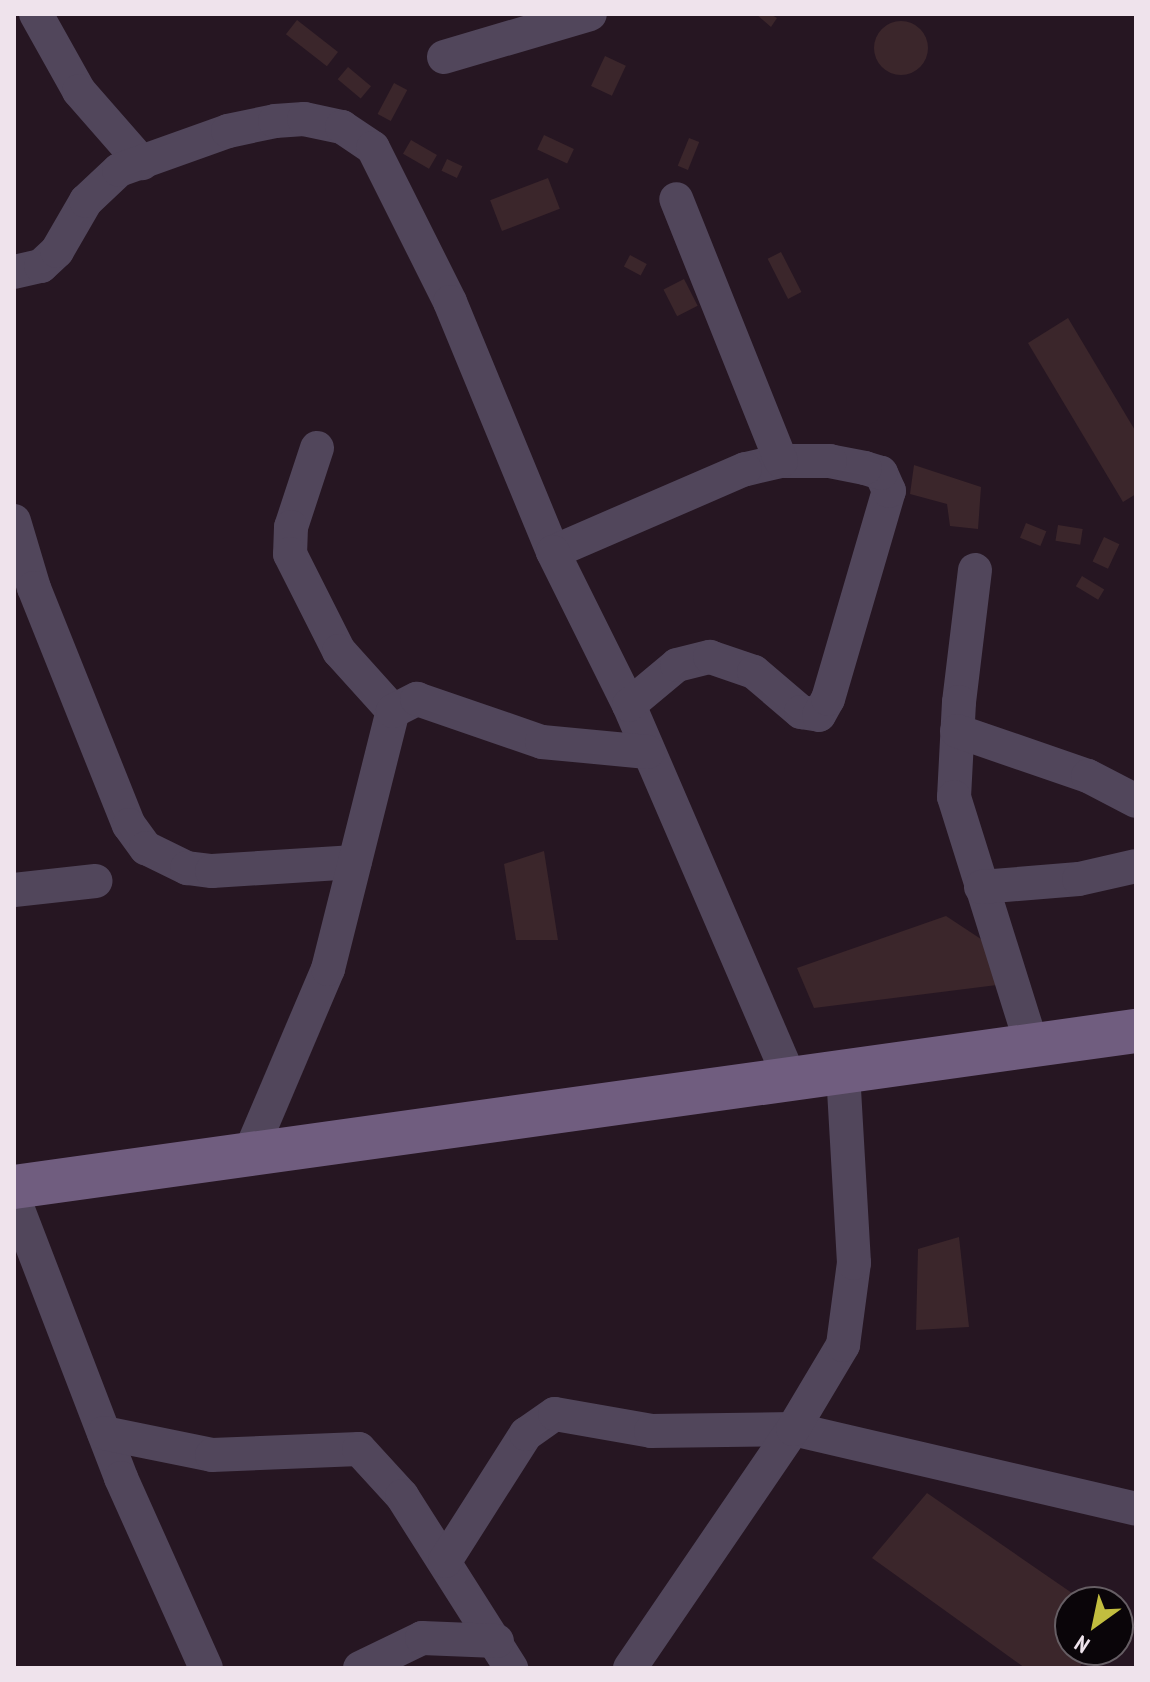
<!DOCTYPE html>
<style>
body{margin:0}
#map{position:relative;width:1150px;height:1682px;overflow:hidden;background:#261622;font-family:"PT Sans Narrow",sans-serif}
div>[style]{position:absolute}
.building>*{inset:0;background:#3b262b;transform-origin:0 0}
.round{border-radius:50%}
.street>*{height:34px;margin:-17px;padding:0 17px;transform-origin:17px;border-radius:17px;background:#51465b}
.secondary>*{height:44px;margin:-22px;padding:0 22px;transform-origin:22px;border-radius:22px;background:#705d7f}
span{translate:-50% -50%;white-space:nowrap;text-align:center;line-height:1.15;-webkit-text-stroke:6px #0a0509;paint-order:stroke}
.frame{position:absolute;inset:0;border:16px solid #efe3ec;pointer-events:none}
.north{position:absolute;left:1054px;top:1586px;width:80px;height:80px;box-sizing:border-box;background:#0a0509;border:2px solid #665e64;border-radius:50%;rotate:213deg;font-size:22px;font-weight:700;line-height:32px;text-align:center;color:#efe3ec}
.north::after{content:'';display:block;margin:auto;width:28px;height:36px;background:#c2bd3f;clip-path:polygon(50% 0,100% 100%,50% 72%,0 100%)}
</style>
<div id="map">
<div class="building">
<div style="clip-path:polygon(756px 14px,770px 14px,777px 18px,771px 27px)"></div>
<div style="left:297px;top:20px;width:52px;height:18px;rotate:38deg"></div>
<div class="round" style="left:874px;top:21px;width:54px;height:54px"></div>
<div style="left:605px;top:56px;width:23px;height:33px;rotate:25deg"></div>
<div style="left:348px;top:67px;width:30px;height:16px;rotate:40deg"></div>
<div style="left:394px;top:83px;width:15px;height:35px;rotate:28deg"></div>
<div style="left:544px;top:135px;width:33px;height:16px;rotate:25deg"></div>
<div style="left:689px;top:138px;width:11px;height:30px;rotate:22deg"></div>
<div style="left:411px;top:140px;width:30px;height:16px;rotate:30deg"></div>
<div style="left:447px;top:159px;width:17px;height:13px;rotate:25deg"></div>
<div style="left:548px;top:178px;width:33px;height:62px;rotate:69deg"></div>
<div style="left:781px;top:252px;width:45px;height:15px;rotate:63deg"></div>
<div style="left:630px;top:255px;width:19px;height:13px;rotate:28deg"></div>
<div style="left:684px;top:279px;width:30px;height:23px;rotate:63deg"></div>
<div style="clip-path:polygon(1068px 318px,1136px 432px,1136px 494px,1123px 502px,1028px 343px)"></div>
<div style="clip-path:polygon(914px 465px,981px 487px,978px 529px,950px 526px,947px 504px,910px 494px)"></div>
<div style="left:1026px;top:523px;width:22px;height:16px;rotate:22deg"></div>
<div style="left:1058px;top:525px;width:25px;height:16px;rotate:9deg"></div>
<div style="left:1104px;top:537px;width:17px;height:27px;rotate:25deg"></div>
<div style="left:1082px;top:576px;width:26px;height:12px;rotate:31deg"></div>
<div style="clip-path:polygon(544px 851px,558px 940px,516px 940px,504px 864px)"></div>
<div style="clip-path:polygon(946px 916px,990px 945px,997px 985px,814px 1008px,797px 968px)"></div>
<div style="clip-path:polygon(959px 1237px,969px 1327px,916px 1330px,918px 1249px)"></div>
<div style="clip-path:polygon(927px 1493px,1085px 1602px,1070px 1602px,1070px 1650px,1091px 1650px,1079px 1668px,1025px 1668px,872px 1558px)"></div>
</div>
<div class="street">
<div style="left:36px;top:14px;width:88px;rotate:60.8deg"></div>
<div style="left:79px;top:91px;width:96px;rotate:48.8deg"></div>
<div style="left:444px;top:57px;width:152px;rotate:-16.4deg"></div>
<div style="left:14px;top:272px;width:28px;rotate:-13deg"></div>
<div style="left:41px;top:266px;width:22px;rotate:-43deg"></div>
<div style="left:57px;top:251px;width:58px;rotate:-59.9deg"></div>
<div style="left:86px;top:201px;width:45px;rotate:-43.2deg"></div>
<div style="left:119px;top:170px;width:116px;rotate:-19.7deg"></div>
<div style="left:228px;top:131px;width:48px;rotate:-12deg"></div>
<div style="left:275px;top:121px;width:29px;rotate:-4deg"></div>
<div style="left:304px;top:119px;width:39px;rotate:12deg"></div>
<div style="left:342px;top:127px;width:37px;rotate:34deg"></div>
<div style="left:373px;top:148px;width:172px;rotate:63.4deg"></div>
<div style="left:450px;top:302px;width:270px;rotate:67.6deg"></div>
<div style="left:317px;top:448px;width:83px;rotate:108.2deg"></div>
<div style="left:291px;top:527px;width:27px;rotate:92deg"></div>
<div style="left:290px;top:554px;width:109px;rotate:63.2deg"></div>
<div style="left:339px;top:651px;width:81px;rotate:48deg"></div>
<div style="left:781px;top:461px;width:37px;rotate:167deg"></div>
<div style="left:745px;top:469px;width:209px;rotate:156.6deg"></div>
<div style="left:553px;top:552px;width:171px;rotate:63.6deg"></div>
<div style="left:629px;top:705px;width:409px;rotate:66.7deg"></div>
<div style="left:14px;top:521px;width:70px;rotate:73.4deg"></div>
<div style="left:34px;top:588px;width:255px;rotate:68.2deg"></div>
<div style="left:129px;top:825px;width:29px;rotate:54deg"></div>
<div style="left:146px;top:848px;width:46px;rotate:26deg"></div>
<div style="left:187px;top:868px;width:25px;rotate:7deg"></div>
<div style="left:212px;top:871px;width:143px;rotate:-3.6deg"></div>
<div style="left:975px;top:570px;width:133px;rotate:96.9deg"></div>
<div style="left:959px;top:702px;width:95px;rotate:93deg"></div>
<div style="left:954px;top:797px;width:258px;rotate:72.6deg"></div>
<div style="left:629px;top:705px;width:62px;rotate:-39.8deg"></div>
<div style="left:677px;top:665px;width:34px;rotate:-14deg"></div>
<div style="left:710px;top:657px;width:46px;rotate:18.8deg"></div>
<div style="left:754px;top:672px;width:62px;rotate:40.4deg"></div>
<div style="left:801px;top:712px;width:18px;rotate:9deg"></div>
<div style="left:819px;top:715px;width:18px;rotate:-61deg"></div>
<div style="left:828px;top:699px;width:217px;rotate:-73.7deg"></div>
<div style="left:889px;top:491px;width:20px;rotate:-114deg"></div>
<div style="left:881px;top:473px;width:17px;rotate:-163deg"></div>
<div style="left:865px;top:468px;width:36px;rotate:-169deg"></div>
<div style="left:830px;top:461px;width:49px;rotate:180deg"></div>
<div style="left:781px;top:461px;width:282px;rotate:-111.8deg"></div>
<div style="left:957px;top:731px;width:139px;rotate:19deg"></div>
<div style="left:1088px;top:776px;width:54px;rotate:27.5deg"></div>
<div style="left:981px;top:887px;width:98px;rotate:-4.7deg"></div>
<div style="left:1079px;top:879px;width:58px;rotate:-12.8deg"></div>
<div style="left:14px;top:890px;width:82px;rotate:-6.3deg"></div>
<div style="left:249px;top:1155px;width:202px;rotate:-67deg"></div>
<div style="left:328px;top:969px;width:266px;rotate:-75.9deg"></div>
<div style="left:393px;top:711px;width:27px;rotate:-27deg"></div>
<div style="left:417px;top:699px;width:132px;rotate:19deg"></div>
<div style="left:542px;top:742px;width:106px;rotate:5.4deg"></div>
<div style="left:14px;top:1199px;width:299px;rotate:69deg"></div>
<div style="left:121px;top:1478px;width:208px;rotate:65.9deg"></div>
<div style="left:104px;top:1433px;width:110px;rotate:11.5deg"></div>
<div style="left:212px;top:1455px;width:147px;rotate:-2.3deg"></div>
<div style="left:359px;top:1449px;width:64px;rotate:47.5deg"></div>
<div style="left:402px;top:1496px;width:204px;rotate:57.6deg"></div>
<div style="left:445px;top:1561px;width:151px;rotate:-57.5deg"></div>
<div style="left:526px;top:1434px;width:35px;rotate:-35deg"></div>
<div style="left:555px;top:1414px;width:97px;rotate:10deg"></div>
<div style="left:651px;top:1431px;width:142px;rotate:-0.8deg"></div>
<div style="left:793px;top:1429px;width:352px;rotate:13.1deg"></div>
<div style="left:360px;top:1668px;width:69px;rotate:-25.8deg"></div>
<div style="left:422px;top:1638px;width:75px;rotate:2.3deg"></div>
<div style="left:630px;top:1668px;width:289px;rotate:-55.7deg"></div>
<div style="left:793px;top:1429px;width:98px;rotate:-59.2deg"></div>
<div style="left:843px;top:1345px;width:83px;rotate:-82.4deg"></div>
<div style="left:854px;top:1263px;width:188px;rotate:-93.3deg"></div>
</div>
<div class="secondary">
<div style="left:14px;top:1187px;width:1133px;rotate:-7.92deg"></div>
</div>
<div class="frame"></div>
<div class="north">N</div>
</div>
